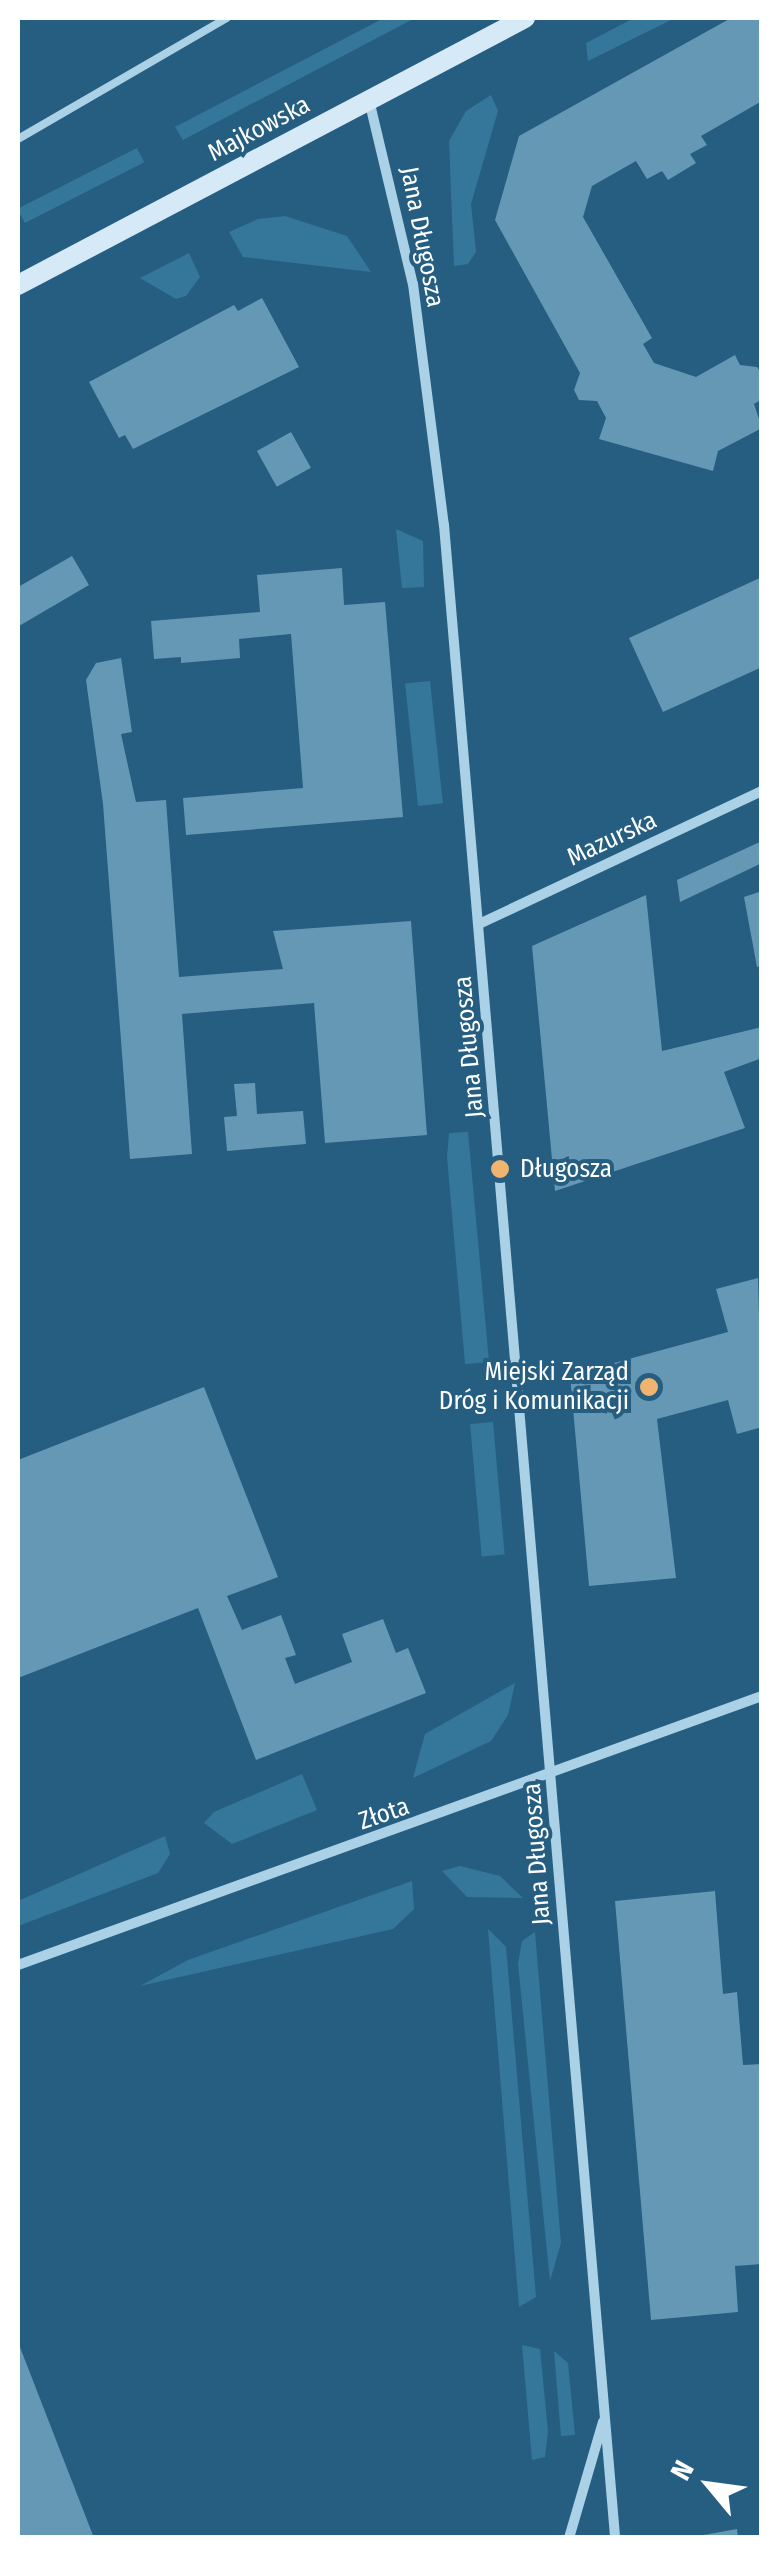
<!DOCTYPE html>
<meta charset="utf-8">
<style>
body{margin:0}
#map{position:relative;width:779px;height:2555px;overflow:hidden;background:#255e80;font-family:"Fira Sans Condensed",sans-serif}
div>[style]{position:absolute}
.green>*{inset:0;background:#35779b;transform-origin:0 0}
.building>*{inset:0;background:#6598b5;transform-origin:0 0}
.lane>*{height:8px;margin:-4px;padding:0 4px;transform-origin:4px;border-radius:4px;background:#abd1e6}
.street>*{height:10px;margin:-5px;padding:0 5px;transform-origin:5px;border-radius:5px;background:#abd1e6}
.secondary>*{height:20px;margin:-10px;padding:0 10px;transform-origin:10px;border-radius:10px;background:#d5e9f6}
.dots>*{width:28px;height:28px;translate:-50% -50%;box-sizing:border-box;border:5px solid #255e80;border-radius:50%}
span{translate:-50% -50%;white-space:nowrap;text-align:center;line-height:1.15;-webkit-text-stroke:8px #255e80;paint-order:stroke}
.street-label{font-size:25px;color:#fff}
.poi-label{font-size:25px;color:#fff}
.left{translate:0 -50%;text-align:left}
.right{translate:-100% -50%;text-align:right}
.frame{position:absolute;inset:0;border:20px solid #fff;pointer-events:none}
.north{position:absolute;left:659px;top:2435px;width:100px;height:100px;-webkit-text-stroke:8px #255e80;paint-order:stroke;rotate:299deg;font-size:28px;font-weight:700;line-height:40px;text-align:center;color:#fff}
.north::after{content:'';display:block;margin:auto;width:35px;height:45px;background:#fff;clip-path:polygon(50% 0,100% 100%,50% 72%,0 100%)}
</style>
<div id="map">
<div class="green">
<div style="clip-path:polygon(384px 18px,415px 18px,183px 140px,175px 127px)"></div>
<div style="clip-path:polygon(634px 18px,675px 18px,588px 61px,586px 43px)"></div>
<div style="clip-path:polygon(491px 95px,498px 111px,471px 204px,476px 252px,468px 264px,454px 266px,449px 141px,466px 111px)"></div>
<div style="left:137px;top:148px;width:16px;height:134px;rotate:63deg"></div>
<div style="clip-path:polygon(285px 216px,347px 236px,371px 272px,243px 257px,229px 232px,258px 219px)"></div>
<div style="clip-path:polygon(189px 253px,200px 277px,186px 296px,176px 299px,140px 278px)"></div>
<div style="clip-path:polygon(396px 529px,423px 541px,424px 587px,402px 588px)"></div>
<div style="left:430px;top:681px;width:123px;height:25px;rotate:84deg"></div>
<div style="clip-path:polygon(468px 1132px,489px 1362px,465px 1364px,447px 1157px,449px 1133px)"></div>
<div style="left:493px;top:1422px;width:133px;height:23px;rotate:85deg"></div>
<div style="clip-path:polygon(515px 1683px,508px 1715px,491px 1741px,413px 1778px,425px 1734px)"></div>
<div style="clip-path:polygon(302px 1774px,317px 1810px,232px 1844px,204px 1823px,214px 1812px)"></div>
<div style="clip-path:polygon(165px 1836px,170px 1854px,158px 1873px,18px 1926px,18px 1901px)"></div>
<div style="clip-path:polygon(460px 1866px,500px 1876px,523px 1898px,467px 1897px,442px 1871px)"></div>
<div style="clip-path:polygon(412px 1881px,414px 1909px,393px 1929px,140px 1986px,188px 1960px)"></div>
<div style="clip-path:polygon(488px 1929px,506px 1947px,536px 2297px,519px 2307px)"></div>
<div style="clip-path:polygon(535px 1932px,561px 2243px,550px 2281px,518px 1964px,522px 1941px)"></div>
<div style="clip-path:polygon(522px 2345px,540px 2349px,548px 2432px,545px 2457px,532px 2460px)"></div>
<div style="clip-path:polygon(554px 2351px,568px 2363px,575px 2435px,561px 2436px)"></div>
</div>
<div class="building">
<div style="clip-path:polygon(731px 18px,762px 18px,762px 101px,701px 136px,707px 145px,690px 154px,696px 163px,668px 180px,662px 171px,647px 179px,636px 161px,592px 186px,583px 217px,652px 338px,643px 344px,654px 363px,696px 377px,735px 355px,740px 365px,757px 367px,762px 374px,762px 399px,754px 404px,762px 428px,718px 451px,713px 471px,599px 439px,606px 418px,597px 401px,579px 400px,574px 390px,580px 373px,495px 220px,519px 136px)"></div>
<div style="clip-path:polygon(262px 298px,299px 367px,133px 449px,125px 435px,119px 438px,89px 382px,234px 305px,238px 311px)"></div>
<div style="left:291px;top:432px;width:41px;height:39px;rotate:61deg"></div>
<div style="clip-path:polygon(72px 556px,89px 585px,19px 626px,18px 587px)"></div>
<div style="clip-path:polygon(342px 568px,344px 605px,385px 602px,403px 817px,186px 835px,183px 798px,303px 788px,291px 634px,239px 639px,240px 658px,181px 663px,181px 657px,154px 659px,151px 621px,260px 612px,257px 575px)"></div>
<div style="clip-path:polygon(762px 577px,762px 667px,663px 712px,629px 638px)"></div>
<div style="clip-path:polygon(121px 658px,132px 732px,121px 734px,136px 802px,166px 800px,179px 977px,283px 969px,273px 931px,411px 921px,427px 1135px,325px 1143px,314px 1003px,182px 1014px,192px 1154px,130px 1159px,103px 804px,86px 680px,96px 663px)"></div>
<div style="clip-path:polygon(762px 841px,762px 863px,680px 902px,677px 880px)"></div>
<div style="clip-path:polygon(762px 891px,762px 966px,757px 967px,744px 897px)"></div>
<div style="clip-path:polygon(646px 895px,662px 1051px,762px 1027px,762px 1058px,724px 1072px,745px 1128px,555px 1191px,532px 946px)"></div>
<div style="clip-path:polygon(255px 1083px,257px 1114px,303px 1111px,306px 1144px,227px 1151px,224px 1117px,237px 1116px,234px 1084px)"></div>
<div style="clip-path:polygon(758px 1278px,762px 1427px,737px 1434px,728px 1400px,657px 1419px,676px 1578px,589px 1586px,570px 1375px,728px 1332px,716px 1289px)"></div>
<div style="clip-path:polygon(204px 1387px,278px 1577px,227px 1596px,242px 1630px,281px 1615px,296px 1655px,285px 1658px,295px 1684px,352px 1662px,342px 1634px,383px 1619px,396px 1653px,408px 1648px,426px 1693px,256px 1760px,198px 1608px,18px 1678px,18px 1460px)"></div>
<div style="clip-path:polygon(715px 1891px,723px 1994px,737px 1992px,743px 2065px,762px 2064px,762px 2264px,735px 2266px,738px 2312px,651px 2320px,615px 1901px)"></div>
<div style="clip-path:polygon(18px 2342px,94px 2538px,18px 2538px)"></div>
<div style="clip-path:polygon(737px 2529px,738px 2538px,698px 2538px,698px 2536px)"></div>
</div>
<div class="lane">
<div style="left:18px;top:139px;width:241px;rotate:-30.1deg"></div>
</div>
<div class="street">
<div style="left:369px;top:100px;width:189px;rotate:76.6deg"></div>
<div style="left:413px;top:284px;width:243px;rotate:82.7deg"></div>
<div style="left:444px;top:525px;width:2020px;rotate:85.14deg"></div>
<div style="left:479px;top:924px;width:313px;rotate:-25.2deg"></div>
<div style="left:18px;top:1965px;width:791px;rotate:-19.88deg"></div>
<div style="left:569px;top:2538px;width:121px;rotate:-73.7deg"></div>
</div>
<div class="secondary">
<div style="left:18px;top:285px;width:573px;rotate:-27.77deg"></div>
</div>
<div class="dots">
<div style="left:500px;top:1169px;background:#f0b370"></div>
<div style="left:649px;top:1387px;background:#f0b370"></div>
</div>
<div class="street-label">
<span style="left:259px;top:129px;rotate:-28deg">Majkowska</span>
<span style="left:422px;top:237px;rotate:79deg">Jana Długosza</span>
<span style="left:612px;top:839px;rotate:-25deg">Mazurska</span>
<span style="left:469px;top:1047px;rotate:-95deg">Jana Długosza</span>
<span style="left:384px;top:1814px;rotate:-19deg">Złota</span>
<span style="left:537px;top:1854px;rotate:-94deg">Jana Długosza</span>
</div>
<div class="poi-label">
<span class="left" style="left:520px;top:1169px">Długosza</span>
<span class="right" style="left:629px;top:1387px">Miejski Zarząd<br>Dróg i Komunikacji</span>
</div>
<div class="frame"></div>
<div class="north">N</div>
</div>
